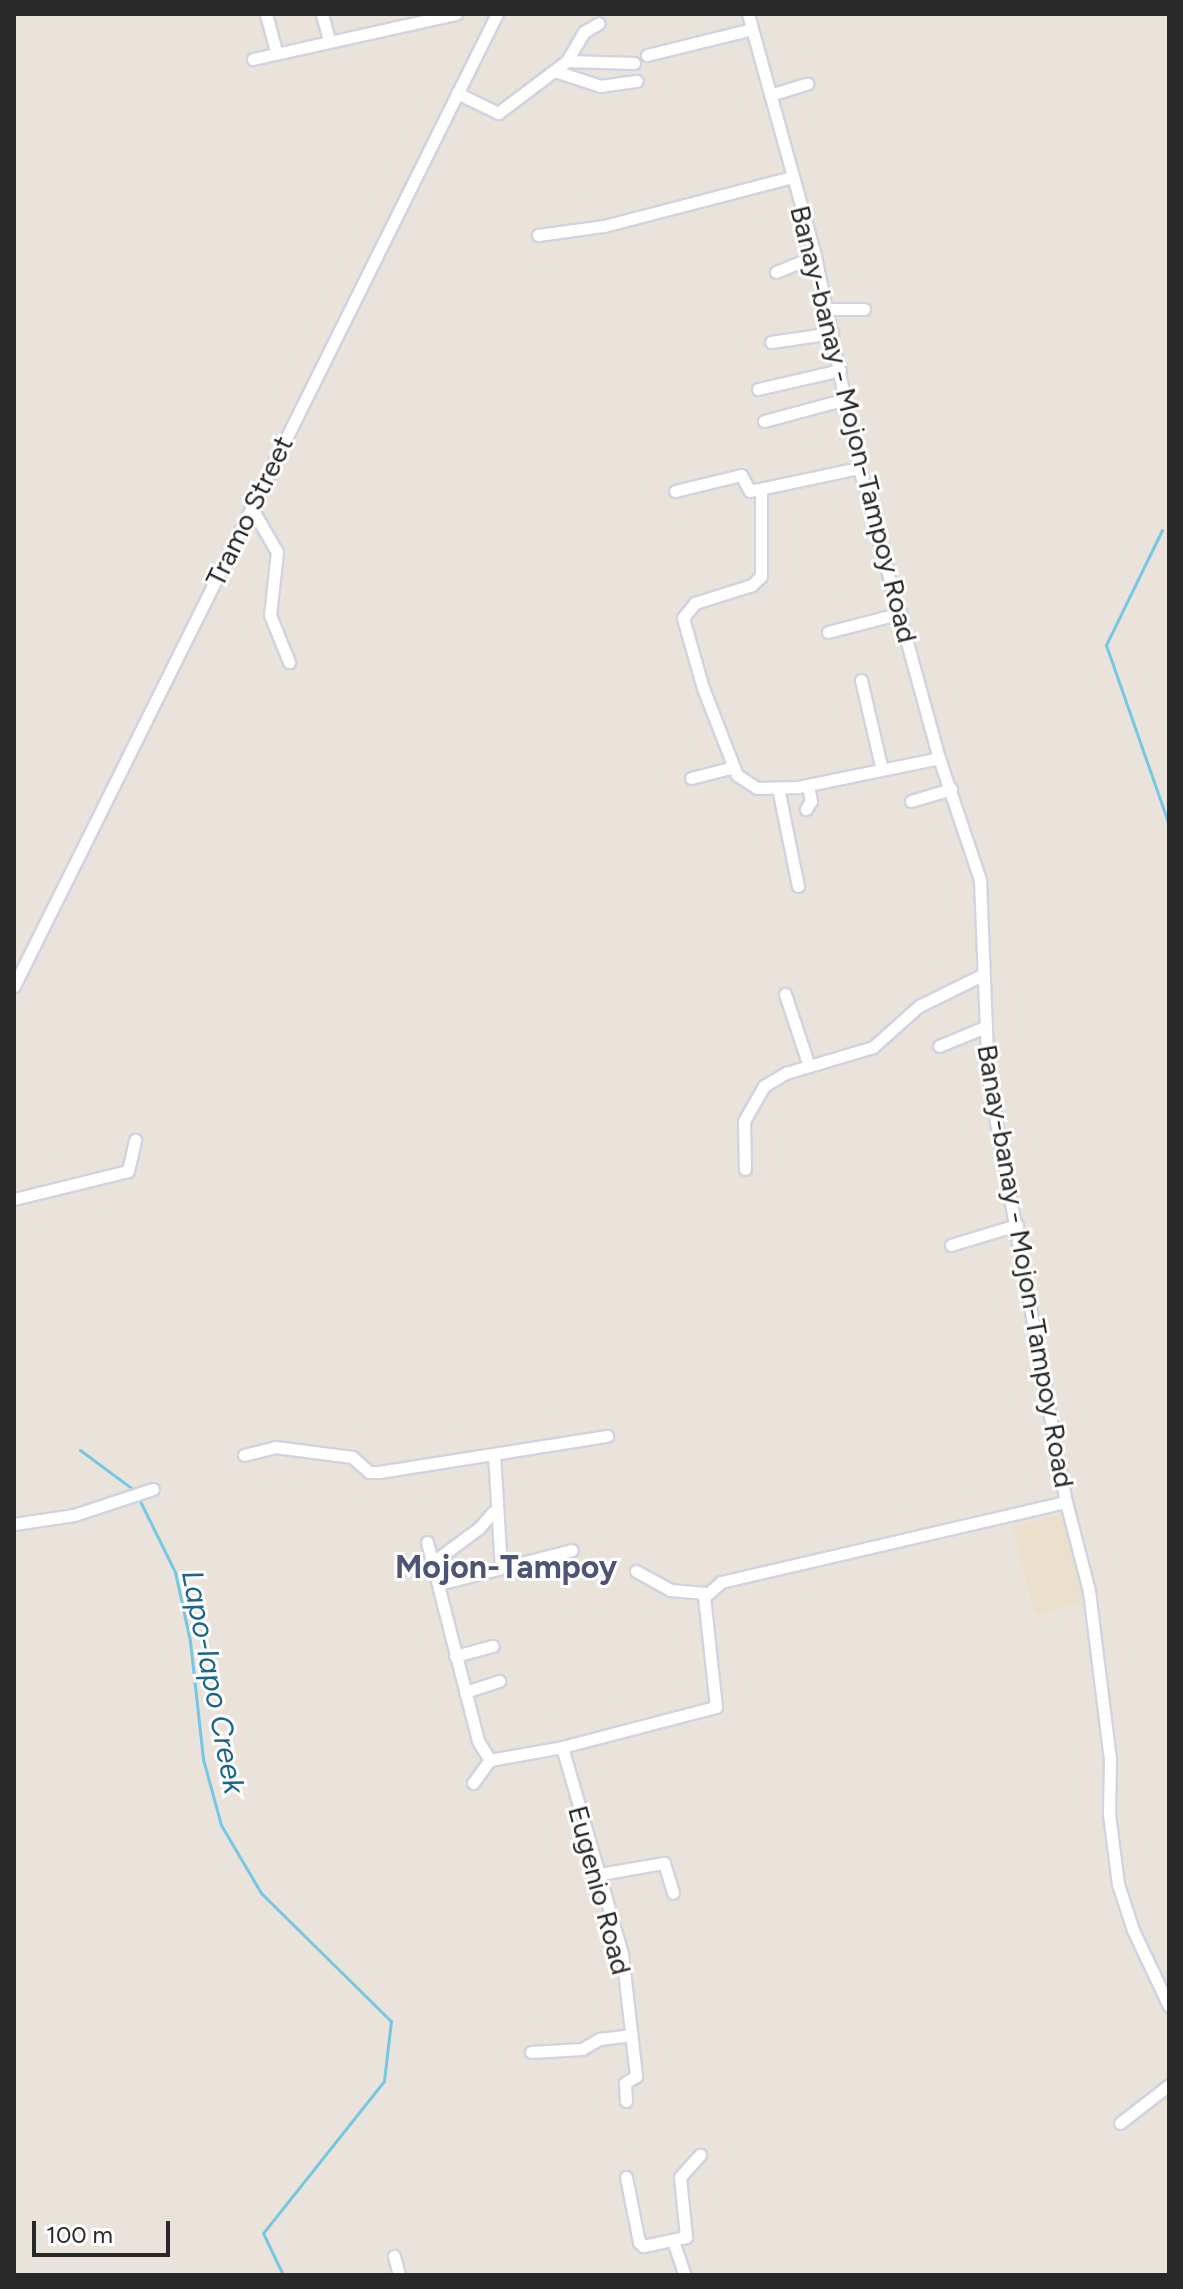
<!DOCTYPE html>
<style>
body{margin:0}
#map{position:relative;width:1183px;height:2289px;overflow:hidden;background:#eae3db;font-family:Figtree,sans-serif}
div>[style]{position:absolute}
.education>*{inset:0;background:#eae0cc;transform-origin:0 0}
.stream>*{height:3px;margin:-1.5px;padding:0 1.5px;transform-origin:1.5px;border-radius:1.5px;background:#76c7e4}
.roads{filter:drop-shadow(2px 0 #d1d4e0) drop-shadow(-2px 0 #d1d4e0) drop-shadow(0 2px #d1d4e0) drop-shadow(0 -2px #d1d4e0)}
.street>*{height:11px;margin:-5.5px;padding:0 5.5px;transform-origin:5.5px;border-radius:5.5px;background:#fff}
span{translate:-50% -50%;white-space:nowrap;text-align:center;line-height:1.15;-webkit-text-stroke:6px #fff;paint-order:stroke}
.street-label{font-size:28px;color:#282828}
.water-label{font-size:30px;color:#18658d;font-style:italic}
.quarter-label{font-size:32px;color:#4d5475;font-weight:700}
.frame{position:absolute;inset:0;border:16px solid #282828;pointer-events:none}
.scale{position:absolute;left:32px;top:2221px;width:138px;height:36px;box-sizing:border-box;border:4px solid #282828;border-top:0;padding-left:10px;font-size:24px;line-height:28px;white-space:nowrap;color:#282828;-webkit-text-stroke:6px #fff;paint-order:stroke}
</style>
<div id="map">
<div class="education">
<div style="left:1064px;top:1513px;width:91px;height:54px;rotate:75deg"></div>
</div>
<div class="stream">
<div style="left:1162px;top:530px;width:128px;rotate:116deg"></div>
<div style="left:1106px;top:645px;width:191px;rotate:70.7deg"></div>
<div style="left:80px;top:1450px;width:67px;rotate:36.5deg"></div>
<div style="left:138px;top:1497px;width:84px;rotate:63.7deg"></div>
<div style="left:175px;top:1572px;width:71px;rotate:77.7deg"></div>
<div style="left:190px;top:1641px;width:119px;rotate:83.7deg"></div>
<div style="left:203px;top:1759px;width:68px;rotate:74.7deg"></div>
<div style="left:221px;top:1825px;width:79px;rotate:59.5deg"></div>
<div style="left:261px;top:1893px;width:182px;rotate:44.6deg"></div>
<div style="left:391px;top:2021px;width:60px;rotate:96.7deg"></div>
<div style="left:384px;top:2081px;width:194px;rotate:128.5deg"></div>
<div style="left:263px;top:2233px;width:47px;rotate:64.5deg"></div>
</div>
<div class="roads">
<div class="street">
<div style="left:266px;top:14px;width:39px;rotate:75deg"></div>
<div style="left:322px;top:14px;width:28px;rotate:75deg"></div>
<div style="left:748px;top:14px;width:251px;rotate:74.5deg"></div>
<div style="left:815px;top:256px;width:217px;rotate:78.3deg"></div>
<div style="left:859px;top:468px;width:301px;rotate:74.6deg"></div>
<div style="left:939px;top:758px;width:129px;rotate:71.4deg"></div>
<div style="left:980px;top:880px;width:198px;rotate:87.7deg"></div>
<div style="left:988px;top:1078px;width:431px;rotate:79.6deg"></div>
<div style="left:1066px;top:1502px;width:92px;rotate:75.5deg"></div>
<div style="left:1089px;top:1591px;width:169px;rotate:82.9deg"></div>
<div style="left:1110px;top:1759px;width:55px;rotate:91deg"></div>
<div style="left:1109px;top:1814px;width:71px;rotate:82.7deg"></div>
<div style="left:1118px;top:1884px;width:48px;rotate:71.9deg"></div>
<div style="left:1133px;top:1930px;width:84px;rotate:64.7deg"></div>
<div style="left:647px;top:55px;width:108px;rotate:-13.9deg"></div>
<div style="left:253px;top:59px;width:208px;rotate:-12.5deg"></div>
<div style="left:567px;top:61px;width:67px;rotate:1.7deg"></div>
<div style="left:555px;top:71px;width:47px;rotate:18.4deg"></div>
<div style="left:600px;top:86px;width:37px;rotate:-8deg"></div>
<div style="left:457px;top:93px;width:46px;rotate:26deg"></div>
<div style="left:498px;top:113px;width:86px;rotate:-37deg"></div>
<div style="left:567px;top:61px;width:34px;rotate:-60deg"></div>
<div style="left:584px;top:32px;width:17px;rotate:-31deg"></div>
<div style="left:770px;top:95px;width:39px;rotate:-17deg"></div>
<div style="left:538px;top:235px;width:67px;rotate:-7.8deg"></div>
<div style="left:604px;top:226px;width:194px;rotate:-14.6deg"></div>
<div style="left:776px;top:272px;width:42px;rotate:-22.3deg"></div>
<div style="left:827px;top:309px;width:37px"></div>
<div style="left:771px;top:342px;width:62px;rotate:-8.4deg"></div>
<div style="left:758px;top:389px;width:84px;rotate:-13deg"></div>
<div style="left:764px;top:421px;width:85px;rotate:-15deg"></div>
<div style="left:761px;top:490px;width:86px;rotate:90deg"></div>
<div style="left:761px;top:576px;width:13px;rotate:135deg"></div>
<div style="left:752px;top:585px;width:60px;rotate:162.5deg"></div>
<div style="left:695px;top:603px;width:19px;rotate:129deg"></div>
<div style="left:683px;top:618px;width:73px;rotate:74.1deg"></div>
<div style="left:703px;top:688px;width:93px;rotate:68.7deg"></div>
<div style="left:737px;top:775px;width:24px;rotate:33deg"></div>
<div style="left:757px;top:788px;width:41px;rotate:-1.4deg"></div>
<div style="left:798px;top:787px;width:144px;rotate:-11.6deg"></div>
<div style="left:675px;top:491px;width:68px;rotate:-13.6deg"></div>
<div style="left:741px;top:475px;width:18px;rotate:61deg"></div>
<div style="left:750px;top:491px;width:111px;rotate:-11.9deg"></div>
<div style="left:251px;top:507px;width:52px;rotate:60deg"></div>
<div style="left:277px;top:552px;width:63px;rotate:96.3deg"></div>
<div style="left:270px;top:615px;width:51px;rotate:68deg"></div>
<div style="left:828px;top:632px;width:75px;rotate:-14.6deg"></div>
<div style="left:861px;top:680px;width:92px;rotate:76.9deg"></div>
<div style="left:691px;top:778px;width:44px;rotate:-14.3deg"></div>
<div style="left:778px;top:788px;width:100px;rotate:78.5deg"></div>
<div style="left:911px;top:801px;width:42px;rotate:-16.7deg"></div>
<div style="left:806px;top:809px;width:9px;rotate:-58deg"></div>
<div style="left:811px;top:801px;width:16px;rotate:-101deg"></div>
<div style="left:14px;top:986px;width:1085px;rotate:-63.58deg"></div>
<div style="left:785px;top:994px;width:76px;rotate:71.6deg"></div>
<div style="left:939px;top:1046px;width:50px;rotate:-22.4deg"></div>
<div style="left:745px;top:1169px;width:48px;rotate:-91.2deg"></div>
<div style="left:744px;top:1121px;width:40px;rotate:-60.3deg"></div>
<div style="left:764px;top:1086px;width:26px;rotate:-31deg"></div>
<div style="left:786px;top:1073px;width:91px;rotate:-16.6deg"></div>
<div style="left:873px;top:1047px;width:62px;rotate:-41.7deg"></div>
<div style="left:919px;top:1006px;width:72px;rotate:-26.2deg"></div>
<div style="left:14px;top:1199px;width:117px;rotate:-13.8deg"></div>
<div style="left:128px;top:1171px;width:32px;rotate:-77deg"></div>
<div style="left:951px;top:1245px;width:69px;rotate:-16.9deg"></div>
<div style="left:494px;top:1454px;width:113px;rotate:86.5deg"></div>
<div style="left:244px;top:1455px;width:32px;rotate:-14deg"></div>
<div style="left:275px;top:1447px;width:78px;rotate:7.4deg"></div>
<div style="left:352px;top:1457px;width:23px;rotate:41deg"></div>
<div style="left:369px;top:1472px;width:10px"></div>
<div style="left:379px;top:1472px;width:231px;rotate:-9deg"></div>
<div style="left:14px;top:1524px;width:61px;rotate:-8.5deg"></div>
<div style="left:74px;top:1515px;width:83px;rotate:-18.2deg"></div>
<div style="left:427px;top:1542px;width:205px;rotate:75.6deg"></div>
<div style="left:478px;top:1741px;width:22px;rotate:58deg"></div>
<div style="left:433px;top:1562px;width:57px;rotate:-36.5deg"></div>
<div style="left:479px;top:1528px;width:21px;rotate:-49deg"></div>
<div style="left:636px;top:1571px;width:39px;rotate:29deg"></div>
<div style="left:670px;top:1590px;width:35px;rotate:5deg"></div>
<div style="left:439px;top:1584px;width:137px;rotate:-14.3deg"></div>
<div style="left:455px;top:1656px;width:39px;rotate:-15deg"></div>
<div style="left:465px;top:1692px;width:36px;rotate:-18deg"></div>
<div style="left:562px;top:1747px;width:215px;rotate:73.8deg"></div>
<div style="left:622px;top:1953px;width:124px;rotate:83.5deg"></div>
<div style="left:636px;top:2076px;width:13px;rotate:148deg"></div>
<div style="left:625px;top:2083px;width:18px;rotate:87deg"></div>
<div style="left:490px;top:1760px;width:73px;rotate:-10.2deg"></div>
<div style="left:562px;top:1747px;width:159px;rotate:-14.6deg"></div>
<div style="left:716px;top:1707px;width:111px;rotate:-96.2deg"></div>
<div style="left:704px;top:1597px;width:23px;rotate:-41deg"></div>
<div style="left:721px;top:1582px;width:354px;rotate:-13.1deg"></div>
<div style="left:473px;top:1783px;width:29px;rotate:-54deg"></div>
<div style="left:600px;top:1874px;width:65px;rotate:-9.8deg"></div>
<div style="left:664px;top:1863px;width:31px;rotate:73deg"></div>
<div style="left:531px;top:2052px;width:51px;rotate:-3.4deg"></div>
<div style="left:582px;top:2049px;width:20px;rotate:-30deg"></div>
<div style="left:599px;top:2039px;width:33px;rotate:-7deg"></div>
<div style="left:1120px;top:2123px;width:62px;rotate:-37.8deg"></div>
<div style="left:626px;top:2177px;width:66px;rotate:78.7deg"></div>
<div style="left:639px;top:2242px;width:6px;rotate:45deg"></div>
<div style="left:643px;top:2246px;width:44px;rotate:-11.8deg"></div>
<div style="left:686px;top:2237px;width:60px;rotate:-95.7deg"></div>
<div style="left:680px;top:2177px;width:30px;rotate:-48deg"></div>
<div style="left:673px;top:2241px;width:36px;rotate:71deg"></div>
<div style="left:394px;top:2256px;width:20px;rotate:75deg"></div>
</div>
</div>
<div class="street-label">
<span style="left:854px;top:424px;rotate:76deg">Banay-banay - Mojon-Tampoy Road</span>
<span style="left:249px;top:511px;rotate:-64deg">Tramo Street</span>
<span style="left:1026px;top:1266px;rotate:80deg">Banay-banay - Mojon-Tampoy Road</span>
<span style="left:600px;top:1890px;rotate:75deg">Eugenio Road</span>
</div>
<div class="water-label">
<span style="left:213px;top:1682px;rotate:79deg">Lapo-lapo Creek</span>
</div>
<div class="quarter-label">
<span style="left:506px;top:1567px">Mojon-Tampoy</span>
</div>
<div class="frame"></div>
<div class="scale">100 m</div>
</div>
